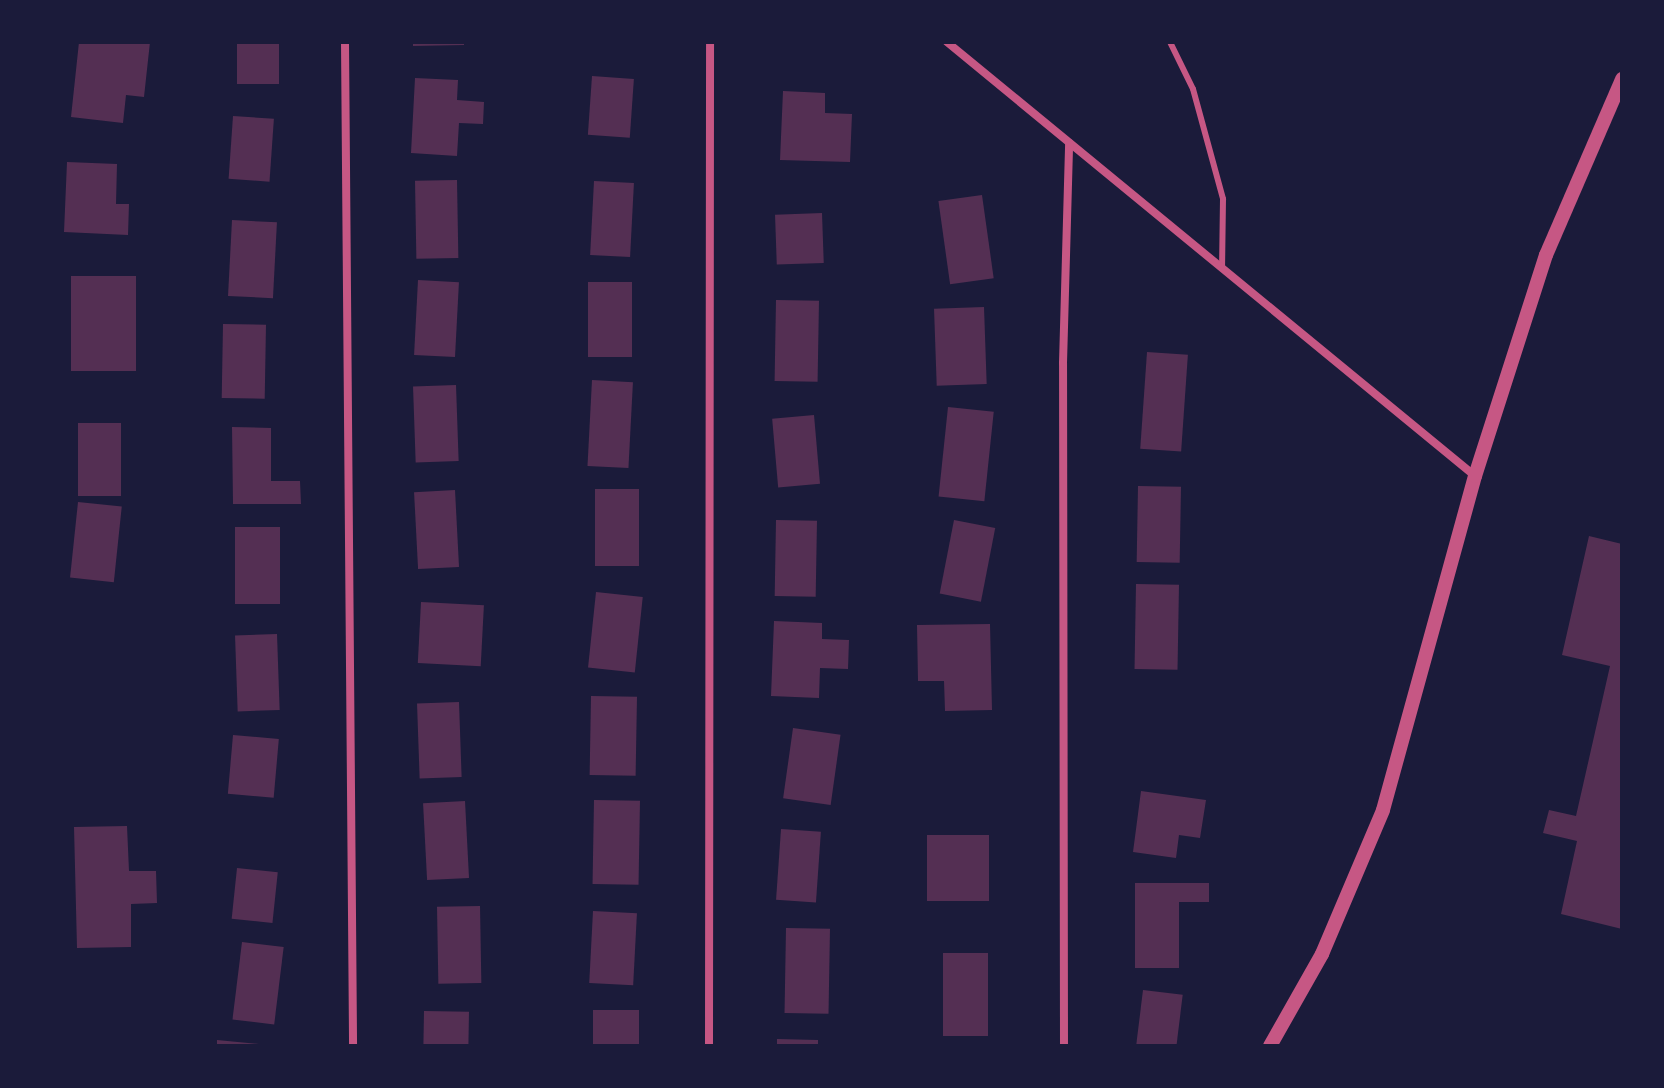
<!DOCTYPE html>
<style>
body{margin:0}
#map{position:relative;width:1664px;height:1088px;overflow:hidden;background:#1b1b3a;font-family:"DM Sans",sans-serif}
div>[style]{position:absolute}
.building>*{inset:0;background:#542f53;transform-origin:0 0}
.service>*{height:6px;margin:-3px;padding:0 3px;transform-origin:3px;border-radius:3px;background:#c65784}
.minor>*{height:8px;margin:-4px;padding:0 4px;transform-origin:4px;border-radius:4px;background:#c65784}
.tertiary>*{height:14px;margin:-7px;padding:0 7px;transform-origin:7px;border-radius:7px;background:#c65784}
span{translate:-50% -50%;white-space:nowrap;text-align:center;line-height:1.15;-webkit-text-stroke:6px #1b1b3a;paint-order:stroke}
.frame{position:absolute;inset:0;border:44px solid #1b1b3a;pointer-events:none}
</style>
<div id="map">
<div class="building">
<div style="clip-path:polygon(79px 42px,150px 42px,144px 97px,126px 95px,123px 123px,71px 117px)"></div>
<div style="left:237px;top:42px;width:42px;height:42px"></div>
<div style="clip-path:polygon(413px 42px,464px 42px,464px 45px,413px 46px)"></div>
<div style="left:592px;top:76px;width:42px;height:59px;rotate:4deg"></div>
<div style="clip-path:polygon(415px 78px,458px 80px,457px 100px,484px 102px,483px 124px,459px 123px,457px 156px,411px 153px)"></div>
<div style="clip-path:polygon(783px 91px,825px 93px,825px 113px,852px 114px,850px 162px,780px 160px)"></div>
<div style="left:233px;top:116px;width:41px;height:63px;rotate:4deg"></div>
<div style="clip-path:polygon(67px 162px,117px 164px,116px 204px,129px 204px,128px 235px,64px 232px)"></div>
<div style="left:457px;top:180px;width:78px;height:42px;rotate:89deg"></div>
<div style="left:594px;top:181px;width:40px;height:74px;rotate:3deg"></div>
<div style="left:982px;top:195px;width:84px;height:44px;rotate:82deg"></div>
<div style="left:822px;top:213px;width:50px;height:47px;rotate:88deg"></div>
<div style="left:232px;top:220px;width:45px;height:76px;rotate:3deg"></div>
<div style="left:71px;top:276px;width:65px;height:95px"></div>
<div style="left:418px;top:280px;width:41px;height:75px;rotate:3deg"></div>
<div style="left:588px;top:282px;width:44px;height:75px"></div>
<div style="left:776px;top:300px;width:43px;height:81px;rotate:1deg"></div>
<div style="left:984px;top:307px;width:77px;height:50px;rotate:88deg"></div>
<div style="left:223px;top:324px;width:43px;height:74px;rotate:1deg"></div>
<div style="left:1147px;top:352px;width:41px;height:97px;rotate:4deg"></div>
<div style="left:592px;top:380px;width:41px;height:86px;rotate:3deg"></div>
<div style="left:456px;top:385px;width:76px;height:43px;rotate:88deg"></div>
<div style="left:948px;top:407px;width:46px;height:90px;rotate:6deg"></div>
<div style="left:814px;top:415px;width:69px;height:42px;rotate:85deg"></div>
<div style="left:78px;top:423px;width:43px;height:73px"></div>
<div style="clip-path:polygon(232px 427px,271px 428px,271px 481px,300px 481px,301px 504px,233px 504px)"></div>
<div style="left:1138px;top:486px;width:43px;height:76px;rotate:1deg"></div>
<div style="left:595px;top:489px;width:44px;height:77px"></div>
<div style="left:455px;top:490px;width:77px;height:41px;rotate:87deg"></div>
<div style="left:78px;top:502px;width:44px;height:76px;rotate:6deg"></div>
<div style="left:776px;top:520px;width:41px;height:76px;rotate:1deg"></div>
<div style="left:954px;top:520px;width:42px;height:75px;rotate:11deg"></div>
<div style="left:235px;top:527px;width:45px;height:77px"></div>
<div style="clip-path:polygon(1589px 536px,1622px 544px,1622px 929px,1561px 914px,1577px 841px,1543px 833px,1549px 810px,1576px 816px,1610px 666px,1562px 655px)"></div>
<div style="left:1136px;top:584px;width:43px;height:85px;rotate:1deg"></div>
<div style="left:596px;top:592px;width:47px;height:76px;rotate:6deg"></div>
<div style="left:421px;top:602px;width:63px;height:61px;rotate:3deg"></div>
<div style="clip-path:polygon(774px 621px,822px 623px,822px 639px,849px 640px,848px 669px,820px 668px,819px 698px,771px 696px)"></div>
<div style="clip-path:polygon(990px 624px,992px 710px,945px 711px,944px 681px,918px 681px,917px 625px)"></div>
<div style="left:277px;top:634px;width:76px;height:42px;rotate:88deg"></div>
<div style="left:591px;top:696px;width:46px;height:79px;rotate:1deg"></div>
<div style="left:459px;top:702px;width:75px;height:42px;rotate:88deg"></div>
<div style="left:793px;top:728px;width:48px;height:71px;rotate:8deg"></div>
<div style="left:233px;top:735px;width:46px;height:59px;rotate:5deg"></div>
<div style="clip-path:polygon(1141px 791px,1206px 800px,1200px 838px,1179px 835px,1176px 858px,1133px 852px)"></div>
<div style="left:594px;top:800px;width:46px;height:84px;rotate:1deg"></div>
<div style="left:465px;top:801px;width:77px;height:42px;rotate:87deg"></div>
<div style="clip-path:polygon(127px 826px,129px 871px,156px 871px,157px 903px,131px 904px,131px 947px,77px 948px,74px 827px)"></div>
<div style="left:781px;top:829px;width:40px;height:71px;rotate:4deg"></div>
<div style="left:927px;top:835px;width:62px;height:66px"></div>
<div style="left:237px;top:868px;width:41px;height:51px;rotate:6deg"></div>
<div style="clip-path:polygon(1135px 883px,1209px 883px,1209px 902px,1179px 902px,1179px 968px,1135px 968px)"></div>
<div style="left:480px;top:906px;width:77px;height:43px;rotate:89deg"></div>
<div style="left:593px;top:911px;width:44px;height:72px;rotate:3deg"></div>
<div style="left:786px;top:928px;width:44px;height:85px;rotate:1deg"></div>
<div style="left:242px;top:942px;width:42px;height:78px;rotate:7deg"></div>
<div style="left:943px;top:953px;width:45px;height:83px"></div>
<div style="left:1143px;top:990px;width:40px;height:56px;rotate:7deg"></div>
<div style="left:593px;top:1010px;width:46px;height:36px"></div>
<div style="left:424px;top:1011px;width:45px;height:35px;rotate:1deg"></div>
<div style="clip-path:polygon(777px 1039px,818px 1040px,818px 1046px,777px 1046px)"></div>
<div style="clip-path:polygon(217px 1040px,259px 1044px,259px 1046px,217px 1046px)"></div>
</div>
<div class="service">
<div style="left:1170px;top:42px;width:52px;rotate:63.9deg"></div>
<div style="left:1193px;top:89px;width:114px;rotate:74.7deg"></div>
<div style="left:1223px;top:199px;width:69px;rotate:90.8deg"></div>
</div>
<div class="minor">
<div style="left:345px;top:42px;width:1004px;rotate:89.54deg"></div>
<div style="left:947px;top:42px;width:683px;rotate:39.42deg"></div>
<div style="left:709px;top:1046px;width:1004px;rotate:-89.94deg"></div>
<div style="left:1064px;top:1046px;width:683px;rotate:-90.08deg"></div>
<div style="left:1063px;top:363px;width:220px;rotate:-88.4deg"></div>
</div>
<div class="tertiary">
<div style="left:1270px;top:1046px;width:106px;rotate:-60.5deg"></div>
<div style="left:1322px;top:954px;width:156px;rotate:-67deg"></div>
<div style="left:1383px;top:810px;width:346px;rotate:-74.6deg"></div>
<div style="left:1475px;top:476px;width:232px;rotate:-72.2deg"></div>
<div style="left:1546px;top:255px;width:192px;rotate:-66.6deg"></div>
</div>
<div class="frame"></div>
</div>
